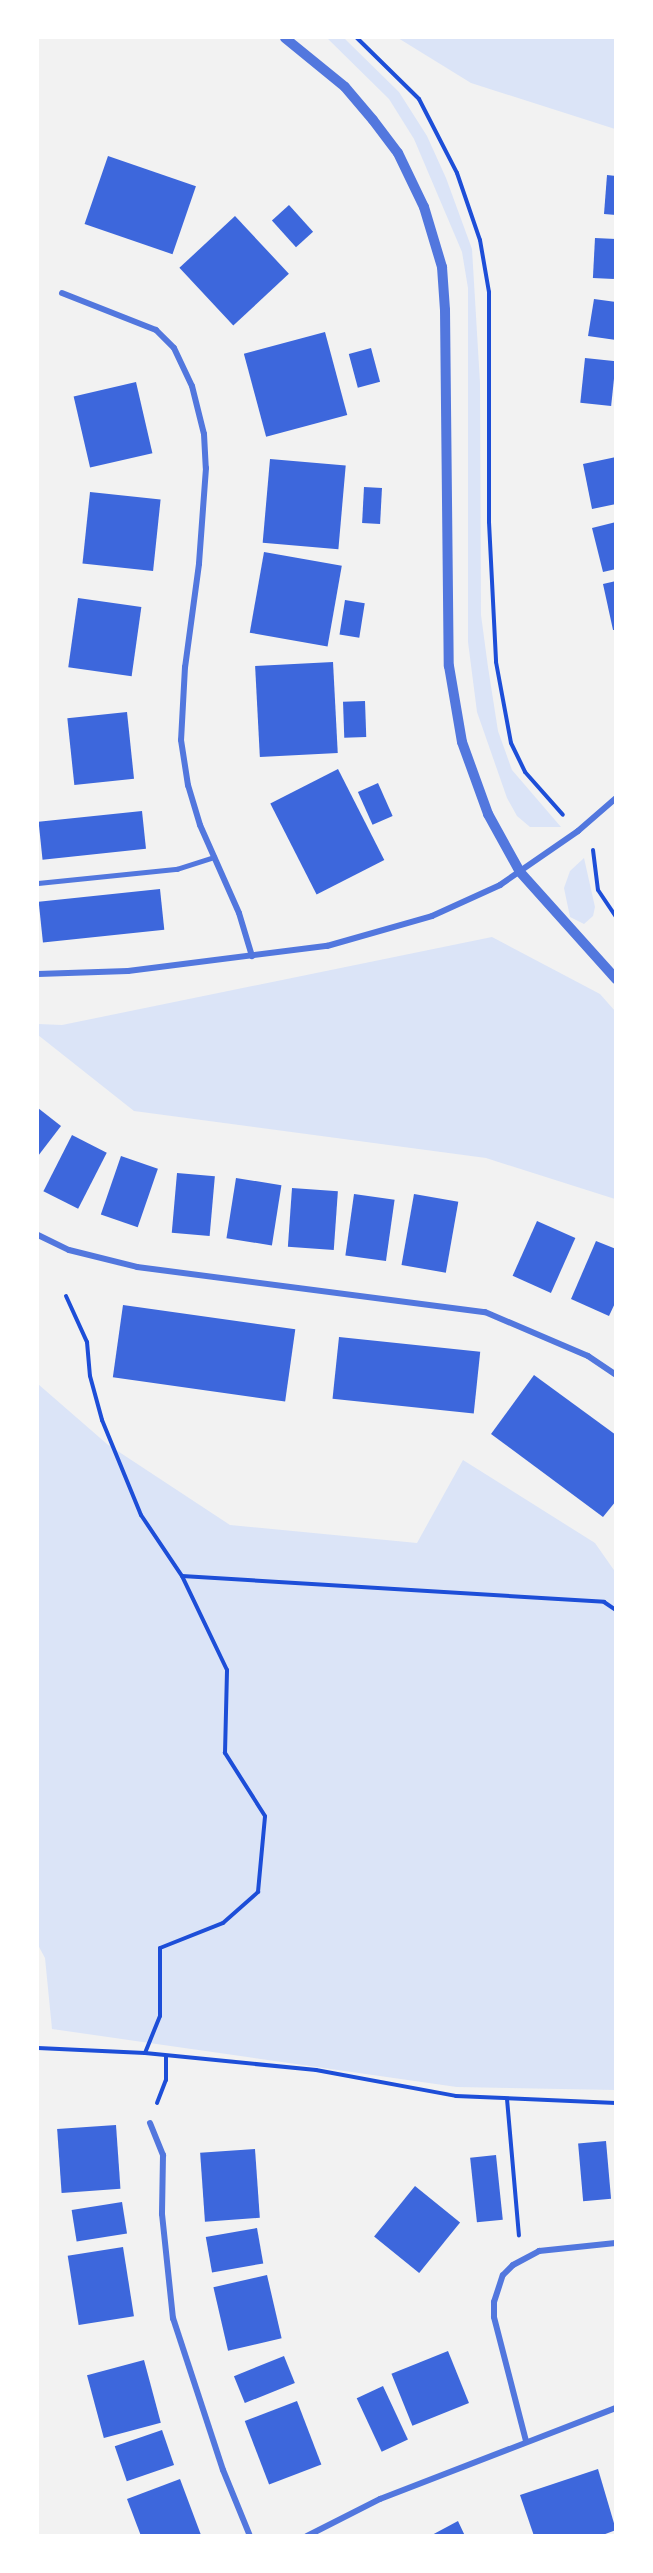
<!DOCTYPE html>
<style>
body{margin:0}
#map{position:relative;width:653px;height:2573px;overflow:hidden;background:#f2f2f2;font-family:"Fira Sans",sans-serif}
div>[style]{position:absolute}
.green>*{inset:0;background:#dbe4f7}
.building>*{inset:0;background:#3d67dc;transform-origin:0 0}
.path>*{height:4px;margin:-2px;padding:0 2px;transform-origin:2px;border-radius:2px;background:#1d4ed8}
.service>*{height:4.5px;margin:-2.25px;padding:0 2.25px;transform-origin:2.25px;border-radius:2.25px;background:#5277de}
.minor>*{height:6px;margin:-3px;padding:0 3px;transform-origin:3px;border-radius:3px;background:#5277de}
.tertiary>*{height:10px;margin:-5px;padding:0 5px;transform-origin:5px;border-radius:5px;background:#5277de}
span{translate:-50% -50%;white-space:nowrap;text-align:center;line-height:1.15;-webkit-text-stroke:4.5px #fff;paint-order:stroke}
.frame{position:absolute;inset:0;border:39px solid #fff;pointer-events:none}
</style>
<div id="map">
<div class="green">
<div style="clip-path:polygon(327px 38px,344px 38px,399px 92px,427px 136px,446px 178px,472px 249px,480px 383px,481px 615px,488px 667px,498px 731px,512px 770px,561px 827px,530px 827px,517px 816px,507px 798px,477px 712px,468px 642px,468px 288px,462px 252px,414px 139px,389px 99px)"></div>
<div style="clip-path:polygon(398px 38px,615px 38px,615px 129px,471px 83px)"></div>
<div style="clip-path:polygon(584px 858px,595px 907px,593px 916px,584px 924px,570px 917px,564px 888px,570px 871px)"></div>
<div style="clip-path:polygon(492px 937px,600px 994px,615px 1011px,615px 1199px,486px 1158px,134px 1111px,38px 1035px,38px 1024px,62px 1025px)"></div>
<div style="clip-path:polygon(38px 1384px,107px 1444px,230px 1525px,417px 1543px,463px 1460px,595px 1543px,616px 1573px,615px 2090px,457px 2087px,52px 2029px,45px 1958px,38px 1945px)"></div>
</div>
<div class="building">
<div style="left:108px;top:156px;width:93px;height:72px;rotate:19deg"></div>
<div style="clip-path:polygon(607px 175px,616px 176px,616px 215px,604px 214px)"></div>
<div style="left:289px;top:205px;width:36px;height:23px;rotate:48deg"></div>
<div style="left:235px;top:216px;width:79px;height:76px;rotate:47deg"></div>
<div style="left:595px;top:238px;width:21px;height:40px;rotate:3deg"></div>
<div style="clip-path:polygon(594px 299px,616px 302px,616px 340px,588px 336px)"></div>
<div style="left:325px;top:332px;width:86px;height:84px;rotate:75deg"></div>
<div style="left:371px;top:348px;width:35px;height:23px;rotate:75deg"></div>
<div style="left:585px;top:358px;width:31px;height:45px;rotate:6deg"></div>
<div style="left:136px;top:382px;width:73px;height:64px;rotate:77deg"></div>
<div style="clip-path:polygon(616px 457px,616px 504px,592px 509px,583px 464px)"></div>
<div style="left:270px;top:459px;width:76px;height:84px;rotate:5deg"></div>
<div style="left:364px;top:487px;width:18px;height:36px;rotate:3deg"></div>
<div style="left:90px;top:492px;width:71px;height:72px;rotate:6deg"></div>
<div style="clip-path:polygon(616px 522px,616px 569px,603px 572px,592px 528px)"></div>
<div style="left:264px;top:552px;width:79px;height:82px;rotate:10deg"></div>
<div style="clip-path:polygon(616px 581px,616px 630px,613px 630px,603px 584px)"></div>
<div style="left:78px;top:598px;width:64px;height:70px;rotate:8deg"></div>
<div style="left:345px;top:600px;width:20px;height:35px;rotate:9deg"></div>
<div style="left:333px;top:662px;width:91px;height:78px;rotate:87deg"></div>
<div style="left:365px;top:701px;width:36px;height:22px;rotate:88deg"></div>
<div style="left:127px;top:712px;width:67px;height:60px;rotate:84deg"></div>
<div style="left:338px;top:769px;width:102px;height:76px;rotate:63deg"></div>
<div style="left:378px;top:783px;width:36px;height:22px;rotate:66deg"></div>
<div style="left:142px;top:811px;width:38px;height:104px;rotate:84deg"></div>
<div style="left:160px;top:889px;width:41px;height:122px;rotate:84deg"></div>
<div style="clip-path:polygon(38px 1108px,61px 1126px,38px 1156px)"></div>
<div style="left:72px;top:1135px;width:39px;height:63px;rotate:27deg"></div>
<div style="left:121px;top:1156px;width:39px;height:62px;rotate:19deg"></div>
<div style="left:177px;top:1173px;width:38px;height:60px;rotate:5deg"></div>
<div style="left:236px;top:1178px;width:46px;height:61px;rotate:9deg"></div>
<div style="left:292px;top:1188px;width:46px;height:59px;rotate:4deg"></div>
<div style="left:354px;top:1194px;width:41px;height:62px;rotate:8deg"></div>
<div style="left:414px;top:1194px;width:45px;height:72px;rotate:10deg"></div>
<div style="left:537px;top:1221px;width:42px;height:60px;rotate:24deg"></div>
<div style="clip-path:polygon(596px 1241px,616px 1249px,616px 1301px,609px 1316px,571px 1299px)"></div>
<div style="left:123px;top:1305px;width:174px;height:73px;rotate:8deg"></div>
<div style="left:339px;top:1337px;width:142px;height:62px;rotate:6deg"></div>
<div style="clip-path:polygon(534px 1375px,616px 1435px,616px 1501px,603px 1517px,491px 1434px)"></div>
<div style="left:116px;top:2125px;width:64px;height:59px;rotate:86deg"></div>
<div style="left:606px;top:2141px;width:58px;height:28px;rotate:85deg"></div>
<div style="left:255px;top:2149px;width:69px;height:55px;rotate:86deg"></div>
<div style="left:496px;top:2155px;width:65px;height:26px;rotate:84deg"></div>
<div style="left:415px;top:2186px;width:58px;height:65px;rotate:39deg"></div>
<div style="left:122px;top:2202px;width:32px;height:51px;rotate:81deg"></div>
<div style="left:257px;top:2228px;width:36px;height:52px;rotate:80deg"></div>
<div style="left:123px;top:2247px;width:70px;height:56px;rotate:81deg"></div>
<div style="left:267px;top:2275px;width:65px;height:55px;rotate:77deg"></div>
<div style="left:448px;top:2351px;width:56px;height:61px;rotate:68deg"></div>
<div style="left:284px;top:2356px;width:29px;height:54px;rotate:68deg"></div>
<div style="left:144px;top:2360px;width:65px;height:59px;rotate:75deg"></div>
<div style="left:383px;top:2386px;width:59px;height:29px;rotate:65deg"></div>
<div style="left:297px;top:2401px;width:68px;height:56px;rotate:69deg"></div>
<div style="left:162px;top:2430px;width:37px;height:50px;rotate:71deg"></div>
<div style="clip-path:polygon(598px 2469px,616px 2530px,600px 2536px,534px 2536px,520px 2495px)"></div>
<div style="clip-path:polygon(180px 2479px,201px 2535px,141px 2536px,127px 2499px)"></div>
<div style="clip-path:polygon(458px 2521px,465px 2536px,430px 2536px)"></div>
</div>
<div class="path">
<div style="left:357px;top:38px;width:87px;rotate:44.5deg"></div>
<div style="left:419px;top:99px;width:83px;rotate:62.8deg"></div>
<div style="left:457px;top:173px;width:71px;rotate:71.1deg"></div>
<div style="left:480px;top:240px;width:53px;rotate:80.2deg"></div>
<div style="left:489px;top:292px;width:230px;rotate:90deg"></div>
<div style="left:489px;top:522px;width:140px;rotate:87.1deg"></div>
<div style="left:496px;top:662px;width:82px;rotate:79.5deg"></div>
<div style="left:511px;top:743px;width:32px;rotate:64deg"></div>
<div style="left:525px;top:772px;width:57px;rotate:48.5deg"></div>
<div style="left:593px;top:850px;width:40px;rotate:82.9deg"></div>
<div style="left:598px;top:890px;width:32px;rotate:56deg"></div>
<div style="left:66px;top:1296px;width:51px;rotate:65.5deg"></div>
<div style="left:87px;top:1342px;width:34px;rotate:85deg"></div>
<div style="left:90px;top:1376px;width:46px;rotate:74.7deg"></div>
<div style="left:102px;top:1420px;width:103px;rotate:67.7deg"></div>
<div style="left:141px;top:1515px;width:73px;rotate:56.1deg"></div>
<div style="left:182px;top:1576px;width:423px;rotate:3.5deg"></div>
<div style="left:604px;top:1602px;width:14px;rotate:34deg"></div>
<div style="left:38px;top:2048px;width:107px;rotate:2.7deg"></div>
<div style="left:145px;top:2053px;width:172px;rotate:5.7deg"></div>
<div style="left:316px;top:2070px;width:142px;rotate:10.5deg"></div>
<div style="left:456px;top:2096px;width:160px;rotate:2.5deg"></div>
<div style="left:145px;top:2053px;width:40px;rotate:-68deg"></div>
<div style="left:160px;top:2016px;width:68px;rotate:-90deg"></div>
<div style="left:160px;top:1948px;width:68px;rotate:-21.6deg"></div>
<div style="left:223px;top:1923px;width:47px;rotate:-41.5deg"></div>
<div style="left:258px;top:1892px;width:76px;rotate:-84.7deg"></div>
<div style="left:265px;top:1816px;width:75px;rotate:-122.4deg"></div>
<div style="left:225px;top:1753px;width:83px;rotate:-88.6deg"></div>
<div style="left:227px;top:1670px;width:104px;rotate:-115.6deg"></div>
<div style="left:507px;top:2099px;width:137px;rotate:85deg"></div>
<div style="left:157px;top:2103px;width:25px;rotate:-69deg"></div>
<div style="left:166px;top:2080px;width:24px;rotate:-90deg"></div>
</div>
<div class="service">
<div style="left:38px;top:883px;width:140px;rotate:-5.8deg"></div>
<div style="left:177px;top:869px;width:39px;rotate:-18deg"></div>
</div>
<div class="minor">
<div style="left:62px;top:293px;width:101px;rotate:21.5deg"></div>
<div style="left:156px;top:330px;width:25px;rotate:45deg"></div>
<div style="left:174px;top:348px;width:42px;rotate:64.7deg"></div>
<div style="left:192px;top:386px;width:49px;rotate:76deg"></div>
<div style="left:204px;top:434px;width:34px;rotate:87deg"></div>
<div style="left:206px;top:468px;width:96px;rotate:94.2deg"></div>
<div style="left:199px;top:564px;width:104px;rotate:97.7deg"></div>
<div style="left:185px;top:667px;width:73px;rotate:93.1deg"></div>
<div style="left:181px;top:740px;width:46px;rotate:81.2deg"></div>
<div style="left:188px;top:785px;width:42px;rotate:73.3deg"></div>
<div style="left:200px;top:825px;width:96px;rotate:66.1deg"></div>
<div style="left:239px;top:913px;width:45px;rotate:73.2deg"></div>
<div style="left:38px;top:974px;width:90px;rotate:-1.9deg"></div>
<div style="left:128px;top:971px;width:201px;rotate:-7.2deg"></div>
<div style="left:327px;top:946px;width:109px;rotate:-15.9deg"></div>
<div style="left:432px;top:916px;width:75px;rotate:-24.5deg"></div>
<div style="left:500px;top:885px;width:95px;rotate:-34.7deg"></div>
<div style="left:578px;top:831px;width:50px;rotate:-41deg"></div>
<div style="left:38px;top:1235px;width:34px;rotate:26deg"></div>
<div style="left:69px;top:1250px;width:70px;rotate:14deg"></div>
<div style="left:137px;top:1267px;width:351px;rotate:7.4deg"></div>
<div style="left:485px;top:1312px;width:112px;rotate:23.1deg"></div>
<div style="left:588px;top:1356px;width:34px;rotate:34deg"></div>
<div style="left:150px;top:2123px;width:35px;rotate:68deg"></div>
<div style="left:163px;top:2155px;width:59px;rotate:91deg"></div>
<div style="left:162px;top:2214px;width:105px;rotate:84deg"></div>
<div style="left:173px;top:2318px;width:160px;rotate:71.8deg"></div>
<div style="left:223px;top:2470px;width:71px;rotate:67.8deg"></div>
<div style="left:526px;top:2441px;width:128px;rotate:-104.5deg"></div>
<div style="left:494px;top:2317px;width:15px;rotate:-90deg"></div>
<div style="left:494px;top:2302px;width:28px;rotate:-72deg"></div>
<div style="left:503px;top:2275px;width:14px;rotate:-45deg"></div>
<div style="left:513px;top:2265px;width:30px;rotate:-28deg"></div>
<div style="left:539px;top:2251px;width:77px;rotate:-5.9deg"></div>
<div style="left:307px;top:2536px;width:82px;rotate:-26.9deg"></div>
<div style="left:380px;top:2499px;width:253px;rotate:-21.1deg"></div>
</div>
<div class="tertiary">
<div style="left:285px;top:38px;width:77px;rotate:39.2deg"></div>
<div style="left:345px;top:87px;width:43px;rotate:49.7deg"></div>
<div style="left:373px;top:120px;width:41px;rotate:52.9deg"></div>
<div style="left:398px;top:153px;width:60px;rotate:64.3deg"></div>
<div style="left:424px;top:207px;width:63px;rotate:73.3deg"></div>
<div style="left:442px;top:267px;width:43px;rotate:86deg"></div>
<div style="left:445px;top:310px;width:356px;rotate:89.4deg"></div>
<div style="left:449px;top:666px;width:77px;rotate:80.3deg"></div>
<div style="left:462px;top:742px;width:77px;rotate:70.1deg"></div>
<div style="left:488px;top:814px;width:66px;rotate:61.1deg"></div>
<div style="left:520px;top:872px;width:144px;rotate:48.1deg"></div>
</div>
<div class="frame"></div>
</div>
